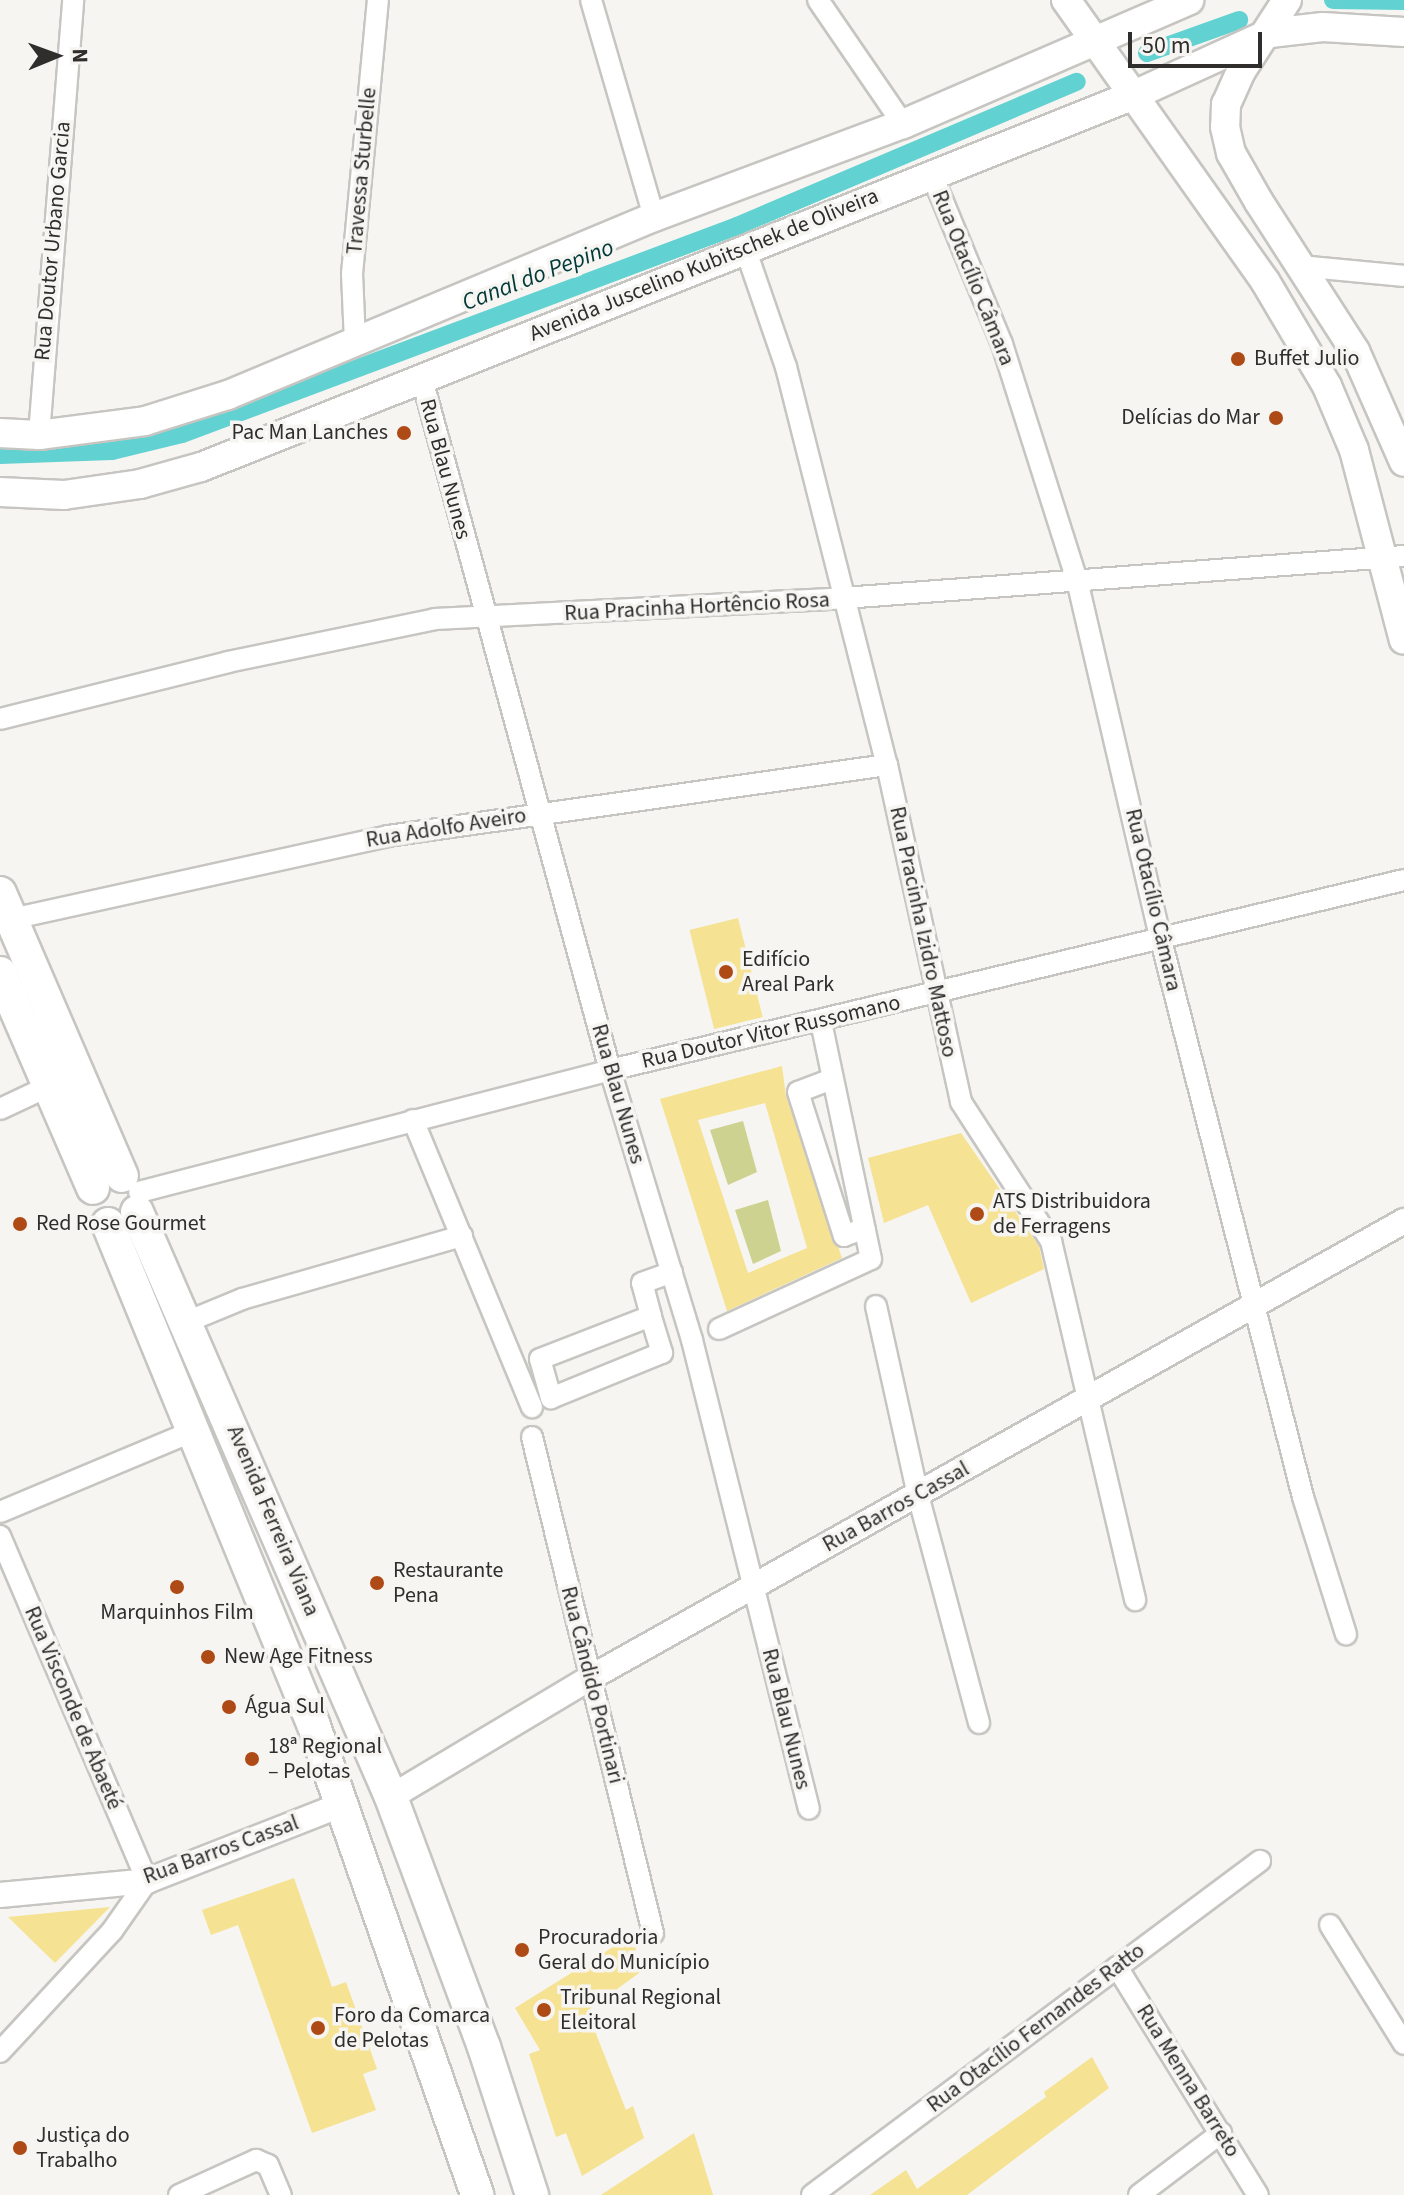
<!DOCTYPE html>
<meta charset="utf-8">
<style>
body{margin:0}
#map{position:relative;width:1404px;height:2195px;overflow:hidden;background:#f6f5f1;font-family:"Source Sans 3",sans-serif}
div>[style]{position:absolute}
.green>*{inset:0;background:#ced290}
.canal>*{height:18px;margin:-9px;padding:0 9px;transform-origin:9px;border-radius:9px;background:#62d1d2}
.building>*{inset:0;background:#f5e292;transform-origin:0 0}
.roads{filter:drop-shadow(2px 0 #c6c5c1) drop-shadow(-2px 0 #c6c5c1) drop-shadow(0 2px #c6c5c1) drop-shadow(0 -2px #c6c5c1)}
.minor>*{height:20px;margin:-10px;padding:0 10px;transform-origin:10px;border-radius:10px;background:#fff}
.tertiary>*{height:24px;margin:-12px;padding:0 12px;transform-origin:12px;border-radius:12px;background:#fff}
.secondary>*{height:28px;margin:-14px;padding:0 14px;transform-origin:14px;border-radius:14px;background:#fff}
.primary>*{height:32px;margin:-16px;padding:0 16px;transform-origin:16px;border-radius:16px;background:#fff}
.dots>*{width:22px;height:22px;translate:-50% -50%;box-sizing:border-box;border:4px solid #f6f5f1;border-radius:50%}
span{translate:-50% -50%;white-space:nowrap;text-align:center;line-height:1.15;-webkit-text-stroke:7px #f6f5f1;paint-order:stroke}
.street-label{font-size:22px;color:#2f2e2d}
.poi-label{font-size:22px;color:#2f2e2d}
.left{translate:0 -50%;text-align:left}
.right{translate:-100% -50%;text-align:right}
.water-label{font-size:24px;color:#013939;font-style:italic}
.north{position:absolute;left:16px;top:16px;width:80px;height:80px;-webkit-text-stroke:6px #f6f5f1;paint-order:stroke;rotate:89deg;font-size:22px;font-weight:700;line-height:32px;text-align:center;color:#2f2e2d}
.north::after{content:'';display:block;margin:auto;width:28px;height:36px;background:#2f2e2d;clip-path:polygon(50% 0,100% 100%,50% 72%,0 100%)}
.scale{position:absolute;left:1128px;top:32px;width:134px;height:36px;box-sizing:border-box;border:4px solid #2f2e2d;border-top:0;padding-left:10px;font-size:24px;line-height:28px;white-space:nowrap;color:#2f2e2d;-webkit-text-stroke:6px #f6f5f1;paint-order:stroke}
</style>
<div id="map">
<div class="green">
<div style="clip-path:polygon(743px 1121px,757px 1172px,728px 1185px,710px 1130px)"></div>
<div style="clip-path:polygon(768px 1200px,781px 1251px,753px 1264px,735px 1210px)"></div>
</div>
<div class="canal">
<div style="left:1333px;top:0;width:71px;rotate:0.8deg"></div>
<div style="left:1147px;top:53px;width:98px;rotate:-19.7deg"></div>
<div style="left:0;top:455px;width:112px;rotate:-2deg"></div>
<div style="left:112px;top:451px;width:72px;rotate:-13.7deg"></div>
<div style="left:182px;top:434px;width:593px;rotate:-20.54deg"></div>
<div style="left:737px;top:226px;width:369px;rotate:-23deg"></div>
</div>
<div class="building">
<div style="left:738px;top:918px;width:102px;height:50px;rotate:76deg"></div>
<div style="clip-path:polygon(evenodd,782px 1066px,786px 1096px,842px 1258px,727px 1311px,660px 1099px,782px 1066px,765px 1103px,807px 1248px,748px 1273px,698px 1120px,765px 1103px)"></div>
<div style="clip-path:polygon(961px 1133px,1039px 1246px,1044px 1269px,971px 1303px,928px 1205px,884px 1223px,868px 1158px)"></div>
<div style="clip-path:polygon(294px 1878px,332px 1987px,346px 1982px,377px 2069px,363px 2074px,376px 2110px,312px 2133px,238px 1925px,211px 1935px,202px 1910px)"></div>
<div style="clip-path:polygon(110px 1907px,55px 1963px,8px 1917px)"></div>
<div style="clip-path:polygon(634px 1934px,639px 1973px,587px 2011px,626px 2110px,633px 2106px,644px 2138px,582px 2176px,566px 2133px,556px 2137px,529px 2054px,540px 2050px,515px 2008px)"></div>
<div style="clip-path:polygon(1092px 2057px,1109px 2088px,967px 2195px,870px 2195px,906px 2170px,917px 2189px,1046px 2097px,1044px 2092px)"></div>
<div style="clip-path:polygon(694px 2133px,713px 2195px,601px 2195px,654px 2160px)"></div>
</div>
<div class="roads">
<div class="minor">
<div style="left:591px;top:0;width:226px;rotate:73.8deg"></div>
<div style="left:818px;top:0;width:150px;rotate:55.6deg"></div>
<div style="left:932px;top:175px;width:183px;rotate:67.5deg"></div>
<div style="left:1002px;top:344px;width:248px;rotate:72.4deg"></div>
<div style="left:1077px;top:580px;width:370px;rotate:76.9deg"></div>
<div style="left:1161px;top:940px;width:575px;rotate:75.7deg"></div>
<div style="left:1303px;top:1497px;width:144px;rotate:72.6deg"></div>
<div style="left:745px;top:248px;width:126px;rotate:71deg"></div>
<div style="left:786px;top:367px;width:411px;rotate:75.8deg"></div>
<div style="left:887px;top:765px;width:345px;rotate:77.6deg"></div>
<div style="left:961px;top:1102px;width:166px;rotate:57.1deg"></div>
<div style="left:1051px;top:1241px;width:369px;rotate:76.8deg"></div>
<div style="left:1299px;top:266px;width:105px;rotate:5.4deg"></div>
<div style="left:355px;top:342px;width:68px;rotate:-92.5deg"></div>
<div style="left:352px;top:274px;width:275px;rotate:-84.6deg"></div>
<div style="left:422px;top:379px;width:716px;rotate:74.78deg"></div>
<div style="left:610px;top:1070px;width:282px;rotate:73.1deg"></div>
<div style="left:692px;top:1340px;width:483px;rotate:76deg"></div>
<div style="left:39px;top:435px;width:436px;rotate:-85.5deg"></div>
<div style="left:0;top:719px;width:235px;rotate:-14deg"></div>
<div style="left:228px;top:662px;width:211px;rotate:-11.7deg"></div>
<div style="left:435px;top:619px;width:410px;rotate:-2.9deg"></div>
<div style="left:844px;top:598px;width:562px;rotate:-4.29deg"></div>
<div style="left:11px;top:919px;width:386px;rotate:-12.4deg"></div>
<div style="left:388px;top:836px;width:504px;rotate:-8.1deg"></div>
<div style="left:832px;top:1079px;width:36px;rotate:159deg"></div>
<div style="left:798px;top:1092px;width:151px;rotate:72.3deg"></div>
<div style="left:844px;top:1236px;width:22px;rotate:-21deg"></div>
<div style="left:0;top:1109px;width:54px;rotate:-25.1deg"></div>
<div style="left:413px;top:1120px;width:311px;rotate:67.5deg"></div>
<div style="left:139px;top:1192px;width:487px;rotate:-14.5deg"></div>
<div style="left:610px;top:1070px;width:816px;rotate:-13.46deg"></div>
<div style="left:876px;top:1306px;width:194px;rotate:77.5deg"></div>
<div style="left:918px;top:1495px;width:236px;rotate:75deg"></div>
<div style="left:651px;top:1316px;width:119px;rotate:158.8deg"></div>
<div style="left:540px;top:1359px;width:41px;rotate:74.2deg"></div>
<div style="left:551px;top:1398px;width:120px;rotate:-22.1deg"></div>
<div style="left:662px;top:1353px;width:39px;rotate:-107deg"></div>
<div style="left:651px;top:1316px;width:34px;rotate:-105deg"></div>
<div style="left:642px;top:1283px;width:32px;rotate:-20deg"></div>
<div style="left:184px;top:1323px;width:63px;rotate:-22.5deg"></div>
<div style="left:242px;top:1299px;width:229px;rotate:-16deg"></div>
<div style="left:719px;top:1329px;width:167px;rotate:-24.7deg"></div>
<div style="left:871px;top:1259px;width:243px;rotate:-101.9deg"></div>
<div style="left:532px;top:1437px;width:511px;rotate:76.29deg"></div>
<div style="left:0;top:1512px;width:212px;rotate:-22.7deg"></div>
<div style="left:0;top:1536px;width:375px;rotate:66.9deg"></div>
<div style="left:147px;top:1881px;width:61px;rotate:125deg"></div>
<div style="left:112px;top:1931px;width:165px;rotate:132.8deg"></div>
<div style="left:1330px;top:1925px;width:140px;rotate:58.1deg"></div>
<div style="left:1117px;top:1967px;width:268px;rotate:58.3deg"></div>
<div style="left:179px;top:2195px;width:85px;rotate:-24.4deg"></div>
<div style="left:256px;top:2160px;width:13px;rotate:23deg"></div>
<div style="left:268px;top:2165px;width:33px;rotate:67deg"></div>
<div style="left:812px;top:2195px;width:559px;rotate:-36.71deg"></div>
<div style="left:1139px;top:2195px;width:103px;rotate:-37.1deg"></div>
</div>
<div class="tertiary">
<div style="left:391px;top:1797px;width:232px;rotate:-30.9deg"></div>
<div style="left:590px;top:1678px;width:934px;rotate:-29.31deg"></div>
<div style="left:0;top:1895px;width:148px;rotate:-5.4deg"></div>
<div style="left:147px;top:1881px;width:211px;rotate:-21.4deg"></div>
</div>
<div class="secondary">
<div style="left:1066px;top:0;width:344px;rotate:54.7deg"></div>
<div style="left:1265px;top:281px;width:122px;rotate:59.4deg"></div>
<div style="left:1327px;top:386px;width:69px;rotate:67.1deg"></div>
<div style="left:1354px;top:450px;width:196px;rotate:75.3deg"></div>
<div style="left:1287px;top:0;width:85px;rotate:122.9deg"></div>
<div style="left:1241px;top:71px;width:36px;rotate:114deg"></div>
<div style="left:1226px;top:104px;width:23px;rotate:92deg"></div>
<div style="left:1225px;top:127px;width:27px;rotate:77deg"></div>
<div style="left:1231px;top:153px;width:56px;rotate:60.3deg"></div>
<div style="left:1259px;top:202px;width:177px;rotate:57.2deg"></div>
<div style="left:1355px;top:351px;width:121px;rotate:66.2deg"></div>
<div style="left:0;top:433px;width:39px;rotate:3deg"></div>
<div style="left:39px;top:435px;width:107px;rotate:-7.5deg"></div>
<div style="left:145px;top:421px;width:87px;rotate:-17.4deg"></div>
<div style="left:228px;top:395px;width:462px;rotate:-22.7deg"></div>
<div style="left:654px;top:217px;width:266px;rotate:-20.5deg"></div>
<div style="left:903px;top:124px;width:312px;rotate:-23.4deg"></div>
<div style="left:0;top:492px;width:64px;rotate:2.7deg"></div>
<div style="left:64px;top:495px;width:77px;rotate:-8.2deg"></div>
<div style="left:140px;top:484px;width:63px;rotate:-15.6deg"></div>
<div style="left:201px;top:467px;width:1004px;rotate:-21.74deg"></div>
<div style="left:1134px;top:95px;width:149px;rotate:-24.5deg"></div>
<div style="left:1270px;top:33px;width:53px;rotate:-6.5deg"></div>
<div style="left:1323px;top:27px;width:81px;rotate:3.5deg"></div>
</div>
<div class="primary">
<div style="left:0;top:893px;width:308px;rotate:66.7deg"></div>
<div style="left:0;top:973px;width:234px;rotate:66.6deg"></div>
<div style="left:137px;top:1212px;width:638px;rotate:66.53deg"></div>
<div style="left:391px;top:1797px;width:267px;rotate:69.6deg"></div>
<div style="left:484px;top:2047px;width:156px;rotate:72deg"></div>
<div style="left:108px;top:1224px;width:543px;rotate:67.69deg"></div>
<div style="left:314px;top:1726px;width:497px;rotate:70.8deg"></div>
</div>
</div>
<div class="dots">
<div style="left:1238px;top:359px;background:#ae4a15"></div>
<div style="left:1276px;top:418px;background:#ae4a15"></div>
<div style="left:404px;top:433px;background:#ae4a15"></div>
<div style="left:726px;top:972px;background:#ae4a15"></div>
<div style="left:977px;top:1214px;background:#ae4a15"></div>
<div style="left:20px;top:1224px;background:#ae4a15"></div>
<div style="left:377px;top:1583px;background:#ae4a15"></div>
<div style="left:177px;top:1587px;background:#ae4a15"></div>
<div style="left:208px;top:1657px;background:#ae4a15"></div>
<div style="left:229px;top:1707px;background:#ae4a15"></div>
<div style="left:252px;top:1759px;background:#ae4a15"></div>
<div style="left:522px;top:1950px;background:#ae4a15"></div>
<div style="left:544px;top:2010px;background:#ae4a15"></div>
<div style="left:318px;top:2028px;background:#ae4a15"></div>
<div style="left:20px;top:2148px;background:#ae4a15"></div>
</div>
<div class="street-label">
<span style="left:362px;top:171px;rotate:-85deg">Travessa Sturbelle</span>
<span style="left:53px;top:241px;rotate:-85deg">Rua Doutor Urbano Garcia</span>
<span style="left:704px;top:265px;rotate:-22deg">Avenida Juscelino Kubitschek de Oliveira</span>
<span style="left:973px;top:278px;rotate:68deg">Rua Otacílio Câmara</span>
<span style="left:445px;top:469px;rotate:75deg">Rua Blau Nunes</span>
<span style="left:697px;top:607px;rotate:-3deg">Rua Pracinha Hortêncio Rosa</span>
<span style="left:446px;top:828px;rotate:-9deg">Rua Adolfo Aveiro</span>
<span style="left:1153px;top:900px;rotate:77deg">Rua Otacílio Câmara</span>
<span style="left:923px;top:932px;rotate:78deg">Rua Pracinha Izidro Mattoso</span>
<span style="left:771px;top:1032px;rotate:-13deg">Rua Doutor Vitor Russomano</span>
<span style="left:618px;top:1094px;rotate:74deg">Rua Blau Nunes</span>
<span style="left:896px;top:1507px;rotate:-29deg">Rua Barros Cassal</span>
<span style="left:273px;top:1521px;rotate:67deg">Avenida Ferreira Viana</span>
<span style="left:592px;top:1685px;rotate:76deg">Rua Cândido Portinari</span>
<span style="left:73px;top:1708px;rotate:67deg">Rua Visconde de Abaeté</span>
<span style="left:786px;top:1719px;rotate:76deg">Rua Blau Nunes</span>
<span style="left:221px;top:1850px;rotate:-20deg">Rua Barros Cassal</span>
<span style="left:1036px;top:2028px;rotate:-37deg">Rua Otacílio Fernandes Ratto</span>
<span style="left:1188px;top:2081px;rotate:58deg">Rua Menna Barreto</span>
</div>
<div class="poi-label">
<span class="left" style="left:1254px;top:359px">Buffet Julio</span>
<span class="right" style="left:1260px;top:418px">Delícias do Mar</span>
<span class="right" style="left:388px;top:433px">Pac Man Lanches</span>
<span class="left" style="left:742px;top:972px">Edifício<br>Areal Park</span>
<span class="left" style="left:993px;top:1214px">ATS Distribuidora<br>de Ferragens</span>
<span class="left" style="left:36px;top:1224px">Red Rose Gourmet</span>
<span class="left" style="left:393px;top:1583px">Restaurante<br>Pena</span>
<span style="left:177px;top:1613px">Marquinhos Film</span>
<span class="left" style="left:224px;top:1657px">New Age Fitness</span>
<span class="left" style="left:245px;top:1707px">Água Sul</span>
<span class="left" style="left:268px;top:1759px">18ª Regional<br>– Pelotas</span>
<span class="left" style="left:538px;top:1950px">Procuradoria<br>Geral do Município</span>
<span class="left" style="left:560px;top:2010px">Tribunal Regional<br>Eleitoral</span>
<span class="left" style="left:334px;top:2028px">Foro da Comarca<br>de Pelotas</span>
<span class="left" style="left:36px;top:2148px">Justiça do<br>Trabalho</span>
</div>
<div class="water-label">
<span style="left:538px;top:275px;rotate:-21deg">Canal do Pepino</span>
</div>
<div class="north">N</div>
<div class="scale">50 m</div>
</div>
